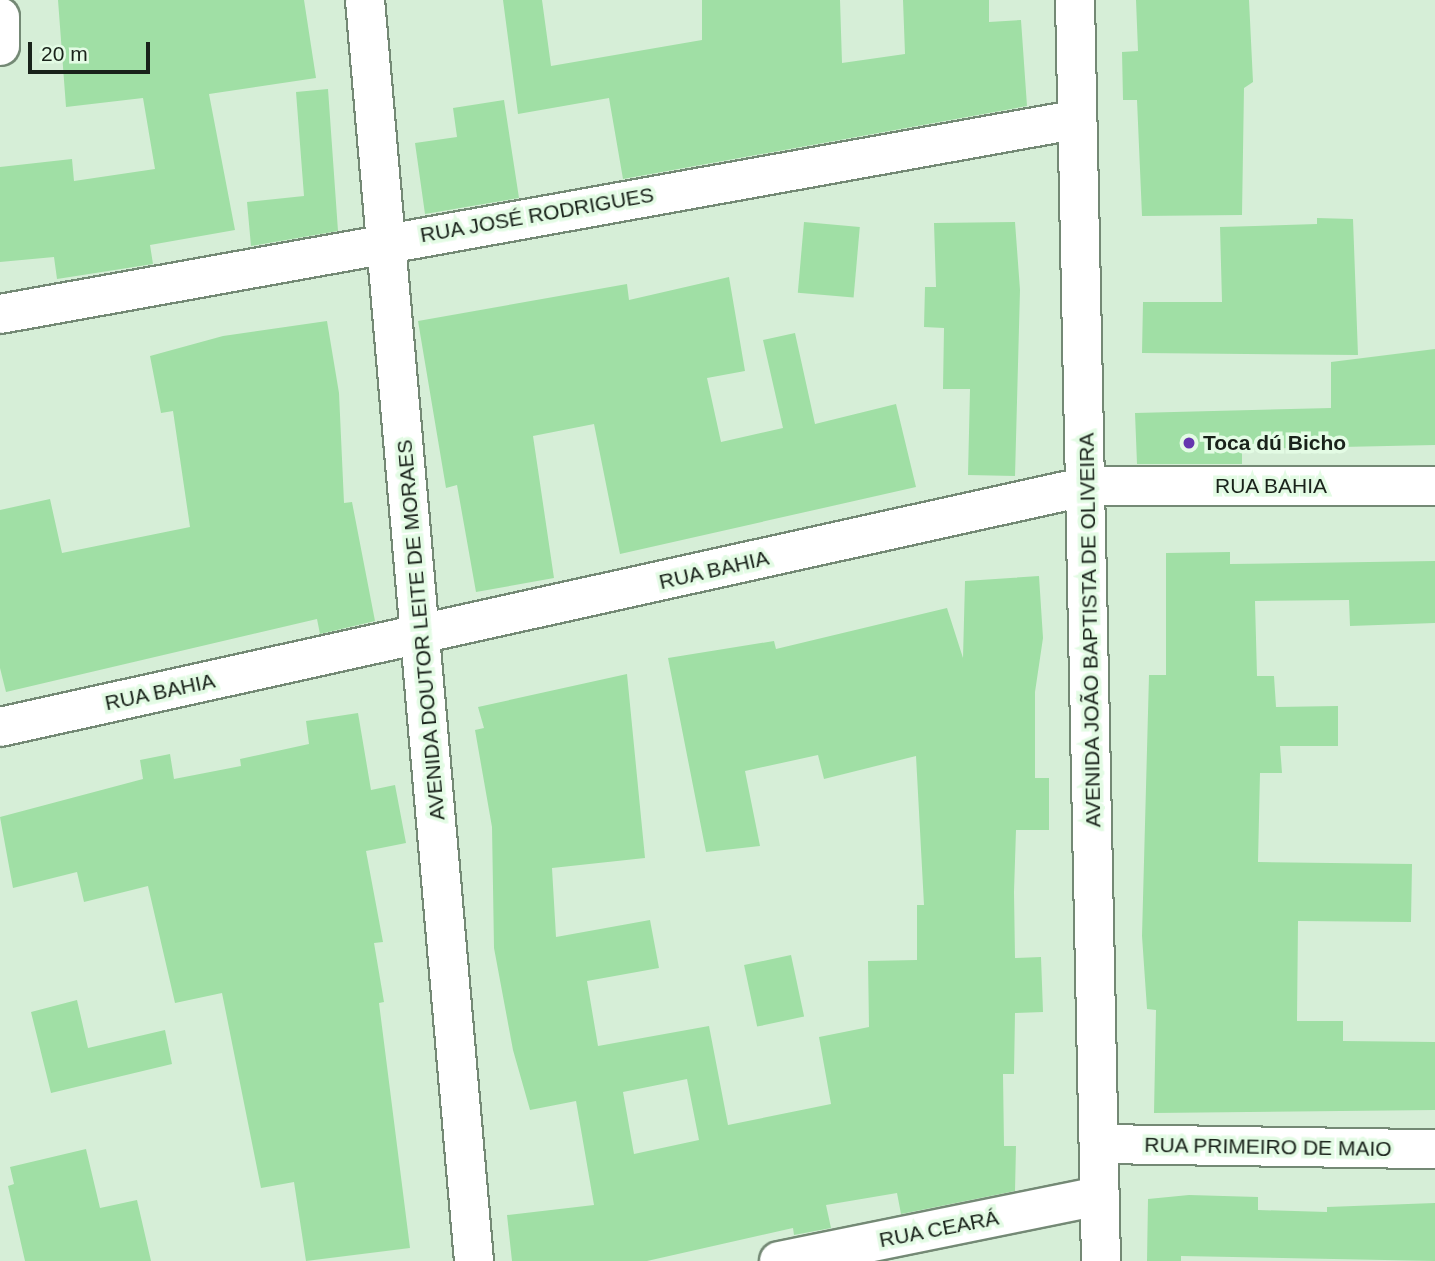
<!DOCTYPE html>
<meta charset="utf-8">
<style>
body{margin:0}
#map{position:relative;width:1435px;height:1261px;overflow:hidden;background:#d6eed7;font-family:Helvetica,sans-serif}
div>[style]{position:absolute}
.building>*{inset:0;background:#a0dfa5;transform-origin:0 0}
.roads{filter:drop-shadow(2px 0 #748975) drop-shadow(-2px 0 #748975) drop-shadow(0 2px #748975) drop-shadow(0 -2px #748975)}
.minor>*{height:38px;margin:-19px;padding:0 19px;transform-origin:19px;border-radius:19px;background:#fff}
.dots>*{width:19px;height:19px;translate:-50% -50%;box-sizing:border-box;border:4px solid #e3fbe4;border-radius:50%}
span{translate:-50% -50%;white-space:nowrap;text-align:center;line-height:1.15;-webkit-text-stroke:7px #e3fbe4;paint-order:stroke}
.street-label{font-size:21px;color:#19221a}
.poi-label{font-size:21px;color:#19221a;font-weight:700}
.left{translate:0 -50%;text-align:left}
.scale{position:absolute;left:28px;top:42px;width:122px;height:32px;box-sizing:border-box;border:4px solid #19221a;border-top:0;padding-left:9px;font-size:21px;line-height:24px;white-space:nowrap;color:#19221a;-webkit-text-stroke:5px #e3fbe4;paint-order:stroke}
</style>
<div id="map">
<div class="building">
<div style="clip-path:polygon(58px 0,304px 0,316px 78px,209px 94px,235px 230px,150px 245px,153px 264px,57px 279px,54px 257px,0 262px,0 167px,72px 159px,74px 181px,155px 169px,143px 98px,66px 107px)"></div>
<div style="clip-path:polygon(503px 0,542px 0,551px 66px,702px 40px,702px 0,840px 0,842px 63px,905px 54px,903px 0,989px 0,989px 22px,1021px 20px,1027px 106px,623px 179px,609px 98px,518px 114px)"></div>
<div style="clip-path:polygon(1136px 0,1249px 0,1253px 82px,1244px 88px,1242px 215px,1142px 216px,1137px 100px,1123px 100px,1122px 52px,1138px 51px)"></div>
<div style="clip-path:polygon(328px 89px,338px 231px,251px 246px,247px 202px,304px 196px,296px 92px)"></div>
<div style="clip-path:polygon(504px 100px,519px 198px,425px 214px,415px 143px,457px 137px,453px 108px)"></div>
<div style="clip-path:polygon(1317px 218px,1353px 219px,1358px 355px,1142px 353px,1143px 302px,1222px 302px,1220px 227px,1317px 224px)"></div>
<div style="left:804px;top:222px;width:56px;height:71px;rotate:5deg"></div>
<div style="clip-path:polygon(1015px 222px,1020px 290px,1015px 476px,968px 475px,970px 389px,943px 389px,944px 328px,924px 327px,925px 287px,936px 287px,934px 223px)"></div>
<div style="clip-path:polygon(729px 277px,745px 371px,707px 378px,721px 442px,783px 428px,763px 340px,795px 333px,815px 424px,896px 404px,916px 487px,620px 554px,594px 424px,533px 436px,554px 578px,476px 592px,457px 485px,446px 488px,418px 321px,627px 284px,629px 300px)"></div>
<div style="clip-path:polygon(327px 321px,339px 393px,344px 503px,352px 502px,375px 621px,320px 634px,317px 619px,6px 692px,0 668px,0 510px,50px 499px,62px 553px,190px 527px,173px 411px,161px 413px,150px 356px,223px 336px)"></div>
<div style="clip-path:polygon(1435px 349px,1435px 445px,1242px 449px,1242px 464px,1137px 464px,1135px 413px,1331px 408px,1331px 362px)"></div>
<div style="clip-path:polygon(1230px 552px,1230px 564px,1435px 561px,1435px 623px,1350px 626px,1349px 600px,1255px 601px,1257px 676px,1274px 676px,1276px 707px,1338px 706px,1338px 746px,1280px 746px,1282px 773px,1260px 773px,1258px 862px,1412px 864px,1411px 922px,1298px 921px,1297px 1021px,1343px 1021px,1343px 1041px,1435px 1042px,1435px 1110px,1154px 1113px,1156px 1010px,1147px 1009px,1142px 936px,1149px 675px,1166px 675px,1166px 553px)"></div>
<div style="clip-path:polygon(evenodd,1039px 576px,1043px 638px,1035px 692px,1035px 778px,1049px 778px,1049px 830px,1016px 830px,1014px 892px,1015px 958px,1041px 957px,1043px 1012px,1015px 1013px,1014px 1074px,1003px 1074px,1004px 1146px,1016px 1146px,1015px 1191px,901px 1214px,897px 1193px,826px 1205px,831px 1228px,794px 1235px,793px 1228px,647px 1261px,512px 1261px,507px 1215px,594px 1205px,576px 1101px,530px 1110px,513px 1050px,494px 948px,492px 827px,475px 730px,484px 728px,478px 707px,627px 674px,645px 858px,552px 868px,556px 937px,650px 920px,659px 968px,587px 981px,598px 1046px,709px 1026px,728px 1125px,831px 1104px,819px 1037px,869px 1027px,868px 961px,917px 960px,917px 905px,924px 905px,916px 756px,824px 779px,818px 755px,745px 771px,760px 846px,706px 852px,668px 658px,774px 641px,776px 649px,947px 608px,963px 658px,965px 581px,1039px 576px,687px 1079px,699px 1140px,634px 1154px,623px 1092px,687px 1079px)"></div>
<div style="clip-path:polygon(358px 713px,371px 790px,395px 785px,406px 843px,366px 851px,383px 942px,374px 943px,384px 1002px,379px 1003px,410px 1248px,306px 1261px,294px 1182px,261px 1188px,222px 993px,175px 1003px,148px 886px,84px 902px,77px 872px,13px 888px,0 817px,143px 779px,140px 760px,170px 754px,174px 779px,241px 766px,240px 759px,309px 744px,306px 721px)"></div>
<div style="left:791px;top:955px;width:63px;height:48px;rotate:78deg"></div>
<div style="clip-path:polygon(77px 1000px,88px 1048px,165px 1030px,172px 1064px,51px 1093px,31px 1012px)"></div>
<div style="clip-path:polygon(86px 1149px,100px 1208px,137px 1200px,151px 1261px,25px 1261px,8px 1186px,14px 1184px,10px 1167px)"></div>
<div style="clip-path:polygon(1189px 1195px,1258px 1197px,1258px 1210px,1327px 1212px,1327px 1207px,1435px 1203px,1435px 1261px,1181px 1256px,1181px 1261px,1147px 1261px,1148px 1199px)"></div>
</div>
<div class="roads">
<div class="minor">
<div style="left:365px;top:0;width:1266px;rotate:85.06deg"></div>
<div style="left:1075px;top:0;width:1261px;rotate:88.82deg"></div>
<div style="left:0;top:17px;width:29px;rotate:90deg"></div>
<div style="left:0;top:314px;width:1091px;rotate:-10.24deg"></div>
<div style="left:0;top:727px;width:1114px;rotate:-12.49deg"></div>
<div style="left:1088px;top:486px;width:347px"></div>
<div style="left:1101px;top:1144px;width:334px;rotate:0.9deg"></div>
<div style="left:779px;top:1261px;width:327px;rotate:-11.5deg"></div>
</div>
</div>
<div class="dots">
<div style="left:1189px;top:443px;background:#6536ae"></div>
</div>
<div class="street-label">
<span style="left:537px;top:215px;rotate:-10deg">RUA JOSÉ RODRIGUES</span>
<span style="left:1271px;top:486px">RUA BAHIA</span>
<span style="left:714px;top:570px;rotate:-13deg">RUA BAHIA</span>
<span style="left:421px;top:630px;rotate:-95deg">AVENIDA DOUTOR LEITE DE MORAES</span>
<span style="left:1090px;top:630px;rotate:-91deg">AVENIDA JOÃO BAPTISTA DE OLIVEIRA</span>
<span style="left:160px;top:692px;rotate:-12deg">RUA BAHIA</span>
<span style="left:1268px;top:1147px;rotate:1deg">RUA PRIMEIRO DE MAIO</span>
<span style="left:939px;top:1229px;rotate:-11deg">RUA CEARÁ</span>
</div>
<div class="poi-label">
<span class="left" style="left:1203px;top:443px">Toca dú Bicho</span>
</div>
<div class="scale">20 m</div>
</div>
